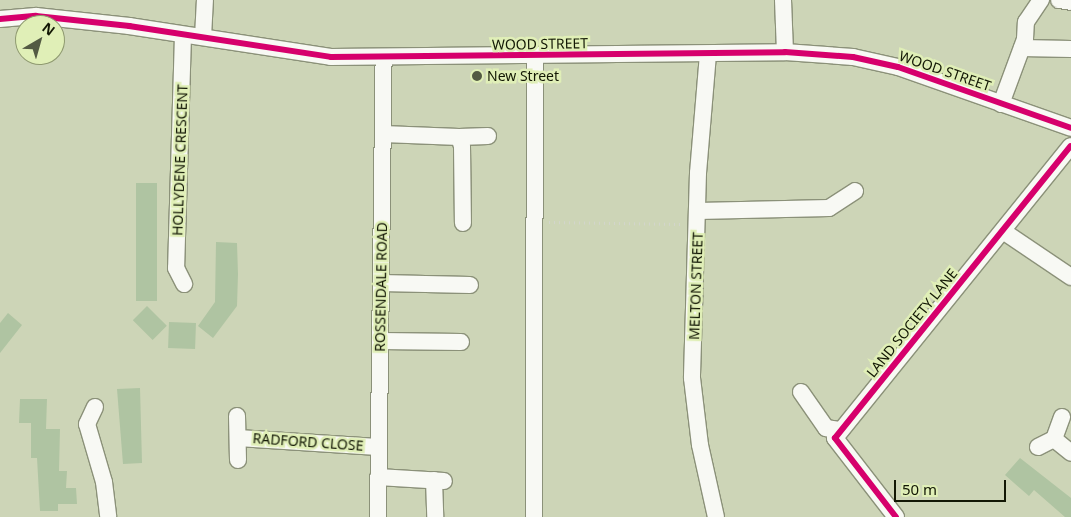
<!DOCTYPE html>
<style>
body{margin:0}
#map{position:relative;width:1071px;height:517px;overflow:hidden;background:#cdd5b7;font-family:"Noto Sans",sans-serif}
div>[style]{position:absolute}
.building>*{inset:0;background:#afc4a2;transform-origin:0 0}
.path>*{height:2.5px;margin-top:-1.25px;transform-origin:0;background:repeating-linear-gradient(90deg,#d2d5cb 0 1px,transparent 0 5px)}
.roads{filter:drop-shadow(1px 0 #8b9179) drop-shadow(-1px 0 #8b9179) drop-shadow(0 1px #8b9179) drop-shadow(0 -1px #8b9179)}
.minor>*{height:16px;margin:-8px;padding:0 8px;transform-origin:8px;border-radius:8px;background:#f8f9f4}
.cycleway>*{height:6px;margin:-3px;padding:0 3px;transform-origin:3px;border-radius:3px;background:#d6006c}
.dots>*{width:14px;height:14px;translate:-50% -50%;box-sizing:border-box;border:2px solid #e0efb7;border-radius:50%}
span{translate:-50% -50%;white-space:nowrap;text-align:center;line-height:1.15;-webkit-text-stroke:5px #e0efb7;paint-order:stroke}
.street-label{font-size:14px;color:#121704}
.poi-label{font-size:14px;color:#121704}
.left{translate:0 -50%;text-align:left}
.north{position:absolute;left:15px;top:15px;width:50px;height:50px;box-sizing:border-box;background:#e0efb7;border:1px solid #8e996f;border-radius:50%;rotate:38deg;font-size:14px;font-weight:700;line-height:20px;text-align:center;color:#121704}
.north::after{content:'';display:block;margin:auto;width:18px;height:22px;background:#535a43;clip-path:polygon(50% 0,100% 100%,50% 72%,0 100%)}
.scale{position:absolute;left:894px;top:480px;width:112px;height:22px;box-sizing:border-box;border:2px solid #121704;border-top:0;padding-left:6px;font-size:15px;line-height:18px;white-space:nowrap;color:#121704;-webkit-text-stroke:4px #e0efb7;paint-order:stroke}
</style>
<div id="map">
<div class="building">
<div style="left:136px;top:183px;width:21px;height:118px"></div>
<div style="clip-path:polygon(216px 242px,237px 243px,238px 274px,237px 306px,213px 338px,198px 326px,215px 302px)"></div>
<div style="left:147px;top:306px;width:28px;height:20px;rotate:45deg"></div>
<div style="clip-path:polygon(8px 313px,22px 325px,0 353px,0 323px)"></div>
<div style="left:169px;top:322px;width:27px;height:26px;rotate:2deg"></div>
<div style="clip-path:polygon(140px 388px,142px 463px,123px 464px,117px 389px)"></div>
<div style="clip-path:polygon(20px 399px,47px 399px,46px 429px,60px 429px,59px 471px,67px 471px,66px 488px,76px 488px,77px 504px,58px 504px,58px 511px,40px 511px,37px 458px,31px 458px,31px 423px,19px 423px)"></div>
<div style="clip-path:polygon(1020px 458px,1071px 498px,1071px 517px,1065px 517px,1034px 490px,1029px 496px,1005px 475px)"></div>
</div>
<div class="path">
<div style="left:549px;top:222px;width:132px;rotate:0.9deg"></div>
</div>
<div class="roads">
<div class="minor">
<div style="left:783px;top:0;width:52px;rotate:87.8deg"></div>
<div style="left:1059px;top:0;width:12px;rotate:9deg"></div>
<div style="left:0;top:19px;width:36px;rotate:-5deg"></div>
<div style="left:36px;top:16px;width:94px;rotate:6.1deg"></div>
<div style="left:129px;top:26px;width:204px;rotate:8.7deg"></div>
<div style="left:331px;top:57px;width:454px;rotate:-0.6deg"></div>
<div style="left:785px;top:52px;width:68px;rotate:4.2deg"></div>
<div style="left:853px;top:57px;width:46px;rotate:12.5deg"></div>
<div style="left:898px;top:67px;width:183px;rotate:19.4deg"></div>
<div style="left:183px;top:35px;width:233px;rotate:91.7deg"></div>
<div style="left:176px;top:268px;width:18px;rotate:63deg"></div>
<div style="left:203px;top:37px;width:37px;rotate:-87deg"></div>
<div style="left:1022px;top:48px;width:49px;rotate:1.2deg"></div>
<div style="left:708px;top:54px;width:119px;rotate:94.8deg"></div>
<div style="left:698px;top:173px;width:205px;rotate:91.7deg"></div>
<div style="left:692px;top:378px;width:67px;rotate:83.2deg"></div>
<div style="left:700px;top:445px;width:74px;rotate:77.5deg"></div>
<div style="left:1001px;top:104px;width:69px;rotate:-69.7deg"></div>
<div style="left:1025px;top:39px;width:17px;rotate:-87deg"></div>
<div style="left:1026px;top:22px;width:27px;rotate:-56deg"></div>
<div style="left:383px;top:134px;width:76px;rotate:2.3deg"></div>
<div style="left:459px;top:137px;width:9px;rotate:72deg"></div>
<div style="left:462px;top:146px;width:77px;rotate:89.3deg"></div>
<div style="left:459px;top:137px;width:29px;rotate:-2deg"></div>
<div style="left:698px;top:211px;width:131px;rotate:-1.3deg"></div>
<div style="left:829px;top:208px;width:31px;rotate:-33deg"></div>
<div style="left:1003px;top:231px;width:82px;rotate:34.1deg"></div>
<div style="left:381px;top:283px;width:89px;rotate:1.3deg"></div>
<div style="left:381px;top:341px;width:80px;rotate:0.7deg"></div>
<div style="left:801px;top:392px;width:44px;rotate:55.2deg"></div>
<div style="left:826px;top:428px;width:15px;rotate:8deg"></div>
<div style="left:95px;top:407px;width:19px;rotate:115deg"></div>
<div style="left:87px;top:424px;width:60px;rotate:73.7deg"></div>
<div style="left:104px;top:482px;width:35px;rotate:83deg"></div>
<div style="left:237px;top:416px;width:44px;rotate:88.7deg"></div>
<div style="left:1062px;top:417px;width:23px;rotate:110deg"></div>
<div style="left:1054px;top:439px;width:22px;rotate:39deg"></div>
<div style="left:238px;top:438px;width:140px;rotate:3.7deg"></div>
<div style="left:1038px;top:447px;width:18px;rotate:-27deg"></div>
<div style="left:378px;top:477px;width:66px;rotate:3.5deg"></div>
<div style="left:434px;top:480px;width:37px;rotate:88deg"></div>
<div style="left:378px;top:517px;width:459px;rotate:-89.3deg"></div>
<div style="left:534px;top:517px;width:461px;rotate:-89.9deg"></div>
<div style="left:896px;top:517px;width:100px;rotate:-127.7deg"></div>
<div style="left:835px;top:438px;width:375px;rotate:-51.1deg"></div>
</div>
</div>
<div class="cycleway">
<div style="left:0;top:19px;width:36px;rotate:-5deg"></div>
<div style="left:36px;top:16px;width:94px;rotate:6.1deg"></div>
<div style="left:129px;top:26px;width:204px;rotate:8.7deg"></div>
<div style="left:331px;top:57px;width:454px;rotate:-0.6deg"></div>
<div style="left:785px;top:52px;width:68px;rotate:4.2deg"></div>
<div style="left:853px;top:57px;width:46px;rotate:12.5deg"></div>
<div style="left:898px;top:67px;width:183px;rotate:19.4deg"></div>
<div style="left:896px;top:517px;width:100px;rotate:-127.7deg"></div>
<div style="left:835px;top:438px;width:375px;rotate:-51.1deg"></div>
</div>
<div class="dots">
<div style="left:477px;top:76px;background:#535a43"></div>
</div>
<div class="street-label">
<span style="left:540px;top:44px;rotate:-1deg">WOOD STREET</span>
<span style="left:945px;top:71px;rotate:19deg">WOOD STREET</span>
<span style="left:180px;top:160px;rotate:-88deg">HOLLYDENE CRESCENT</span>
<span style="left:696px;top:286px;rotate:-88deg">MELTON STREET</span>
<span style="left:381px;top:287px;rotate:-89deg">ROSSENDALE ROAD</span>
<span style="left:912px;top:323px;rotate:-51deg">LAND SOCIETY LANE</span>
<span style="left:308px;top:442px;rotate:4deg">RADFORD CLOSE</span>
</div>
<div class="poi-label">
<span class="left" style="left:487px;top:76px">New Street</span>
</div>
<div class="north">N</div>
<div class="scale">50 m</div>
</div>
